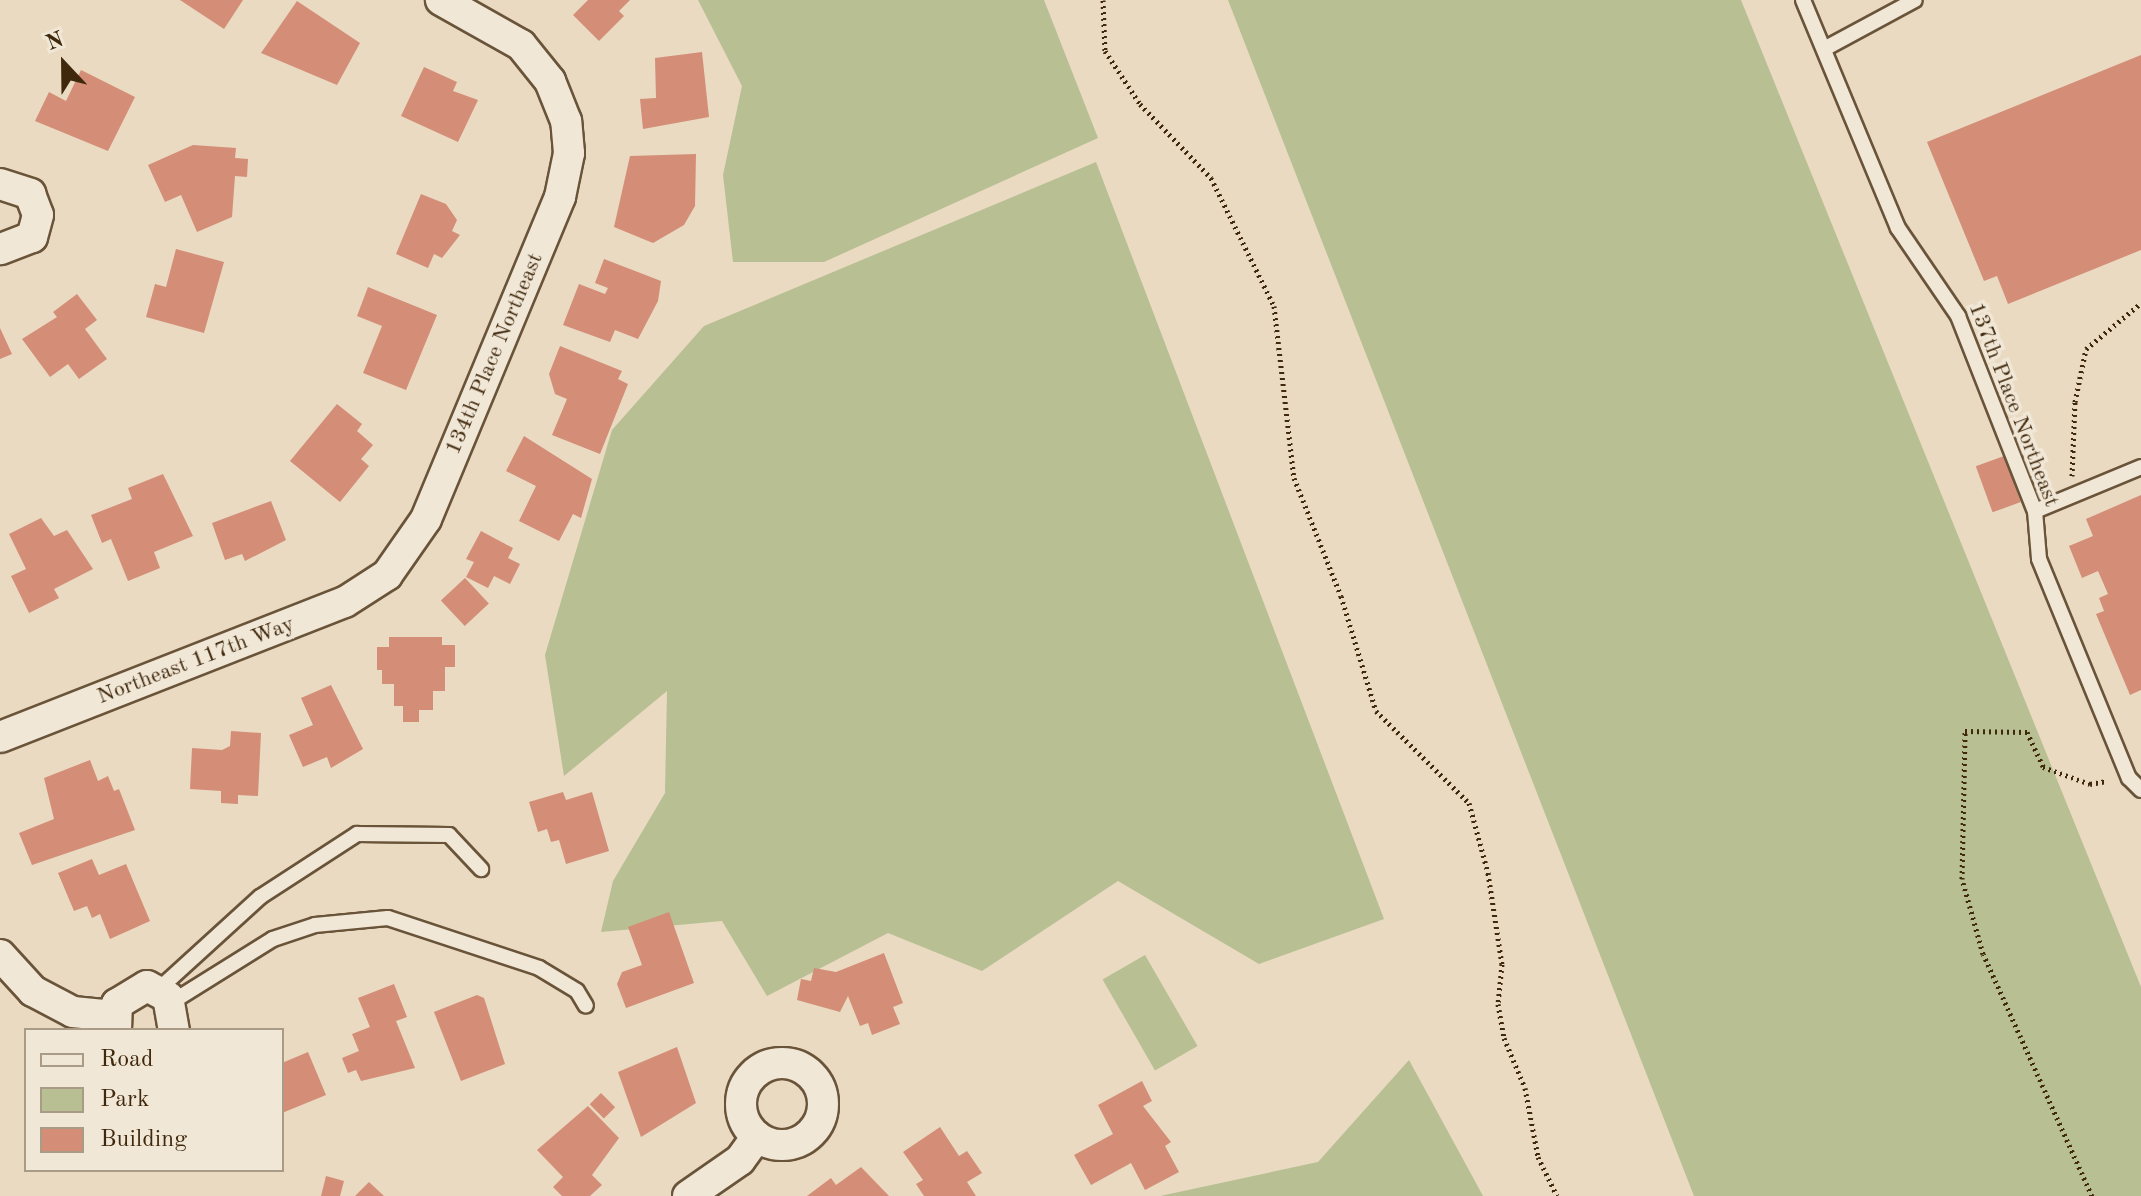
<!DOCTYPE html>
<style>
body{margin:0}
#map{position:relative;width:2141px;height:1196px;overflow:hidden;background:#e9dac1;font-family:"Old Standard TT",serif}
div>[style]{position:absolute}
.green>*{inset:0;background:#b8bf92;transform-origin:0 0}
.building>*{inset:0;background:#d48d77;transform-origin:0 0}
.path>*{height:5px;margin-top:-2.5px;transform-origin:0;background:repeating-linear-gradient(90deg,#3f280c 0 2px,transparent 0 6px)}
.roads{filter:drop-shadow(2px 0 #6a5439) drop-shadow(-2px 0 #6a5439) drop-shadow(0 2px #6a5439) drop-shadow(0 -2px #6a5439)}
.lane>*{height:14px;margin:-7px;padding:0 7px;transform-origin:7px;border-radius:7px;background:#f1e7d7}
.street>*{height:30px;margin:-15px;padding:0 15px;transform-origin:15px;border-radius:15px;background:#f1e7d7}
.street>.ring{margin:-15px;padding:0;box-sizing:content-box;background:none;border:30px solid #f1e7d7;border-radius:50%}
span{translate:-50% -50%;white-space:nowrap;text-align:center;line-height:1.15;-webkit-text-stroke:7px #f1e7d7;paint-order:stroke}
.street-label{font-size:22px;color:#3f280c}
.legend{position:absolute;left:24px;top:1028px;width:260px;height:144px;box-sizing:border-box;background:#f1e7d7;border:2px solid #aa9b86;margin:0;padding:10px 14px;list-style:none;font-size:24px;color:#3f280c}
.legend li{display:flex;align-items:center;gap:16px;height:40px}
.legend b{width:40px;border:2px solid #aa9b86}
.north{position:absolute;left:24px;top:24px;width:80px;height:80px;-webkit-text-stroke:6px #f1e7d7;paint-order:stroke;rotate:338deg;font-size:22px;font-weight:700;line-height:32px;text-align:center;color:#3f280c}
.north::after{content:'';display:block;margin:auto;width:28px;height:36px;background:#3f280c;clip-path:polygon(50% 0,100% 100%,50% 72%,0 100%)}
</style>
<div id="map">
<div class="green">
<div style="clip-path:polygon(698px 0,1044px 0,1098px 138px,824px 262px,733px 262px,723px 175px,742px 86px)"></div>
<div style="clip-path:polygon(1228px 0,1741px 0,2141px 987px,2141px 1196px,1694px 1196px)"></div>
<div style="clip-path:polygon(1096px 162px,1384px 919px,1259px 964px,1118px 881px,982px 971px,888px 933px,767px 996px,722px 921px,601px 932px,613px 881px,665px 793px,667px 691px,564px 776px,545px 655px,612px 430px,704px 326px)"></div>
<div style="left:1145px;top:955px;width:105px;height:49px;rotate:60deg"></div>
<div style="clip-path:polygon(1409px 1060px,1483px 1196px,1160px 1196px,1318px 1162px)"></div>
</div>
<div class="building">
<div style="clip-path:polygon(180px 0,243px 0,224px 29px)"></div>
<div style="clip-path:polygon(588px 0,630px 0,619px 11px,624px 16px,599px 41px,573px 15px)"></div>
<div style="clip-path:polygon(297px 1px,360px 43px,337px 85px,261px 53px)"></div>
<div style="clip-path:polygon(702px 52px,709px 117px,643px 129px,640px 99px,656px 98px,655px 58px)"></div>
<div style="clip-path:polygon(2141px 55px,2141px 250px,2008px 304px,1997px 276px,1984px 281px,1927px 142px)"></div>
<div style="clip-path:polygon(424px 67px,457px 82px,453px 91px,478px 100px,458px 142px,401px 116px)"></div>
<div style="clip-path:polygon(81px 70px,135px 97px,108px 151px,35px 121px,49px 92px,66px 101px)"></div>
<div style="clip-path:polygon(193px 145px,236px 148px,235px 158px,248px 159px,247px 177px,235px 176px,232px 217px,197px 232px,181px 195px,165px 202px,148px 165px)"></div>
<div style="clip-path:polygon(696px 154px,695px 206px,684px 225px,653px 243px,614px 227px,630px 156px)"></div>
<div style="clip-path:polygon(421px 194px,446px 204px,457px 220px,452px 231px,460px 235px,442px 258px,434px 254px,428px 268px,396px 254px)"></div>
<div style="clip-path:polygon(176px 249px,224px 262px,204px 333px,146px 317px,155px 284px,166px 287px)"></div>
<div style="clip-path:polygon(604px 259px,661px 281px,658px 301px,638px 339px,615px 330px,610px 342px,563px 325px,579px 284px,605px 294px,608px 288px,595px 283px)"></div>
<div style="clip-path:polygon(368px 287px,437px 315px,406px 390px,363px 373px,382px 326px,357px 316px)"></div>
<div style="clip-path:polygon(77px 294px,97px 320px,85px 329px,107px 359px,79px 379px,68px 364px,50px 377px,22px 339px,57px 317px,53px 312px)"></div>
<div style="clip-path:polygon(0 328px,12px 354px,0 359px)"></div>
<div style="clip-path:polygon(560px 346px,622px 371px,618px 379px,628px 384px,600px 454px,552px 435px,567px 399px,555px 394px,549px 374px)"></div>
<div style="clip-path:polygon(337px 404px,362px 424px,357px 431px,373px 445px,361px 459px,369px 466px,340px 502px,290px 461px)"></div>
<div style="clip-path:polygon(524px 436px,592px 479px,581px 518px,573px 514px,559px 541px,519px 521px,536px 486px,506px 471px)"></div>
<div style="left:2004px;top:456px;width:49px;height:30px;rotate:70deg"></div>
<div style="clip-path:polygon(163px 474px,193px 536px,154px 552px,160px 568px,128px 581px,111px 539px,102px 543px,91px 515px,132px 499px,128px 488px)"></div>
<div style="clip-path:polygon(2141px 495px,2141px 690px,2130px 695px,2096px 614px,2104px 611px,2099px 598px,2108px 594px,2098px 571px,2082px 578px,2069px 546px,2093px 536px,2086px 519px)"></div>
<div style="clip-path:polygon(271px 501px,286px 540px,245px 561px,242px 554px,225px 560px,212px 523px)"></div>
<div style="clip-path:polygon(41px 518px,54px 536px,67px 530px,93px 569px,54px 589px,59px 598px,29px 613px,11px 576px,26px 569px,9px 534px)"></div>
<div style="clip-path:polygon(481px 531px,513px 548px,508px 558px,520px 564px,510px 584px,494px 576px,488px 588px,466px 577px,474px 562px,466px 559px)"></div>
<div style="left:465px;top:578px;width:35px;height:33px;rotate:47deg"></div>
<div style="clip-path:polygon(389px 637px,442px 637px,442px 645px,455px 645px,455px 667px,445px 667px,445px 691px,433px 691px,433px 710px,419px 710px,419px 722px,403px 722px,403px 706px,394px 706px,394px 684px,382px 684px,382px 670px,377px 670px,377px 647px,389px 647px)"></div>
<div style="clip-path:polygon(331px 685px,363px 749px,331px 768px,327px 757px,303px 767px,289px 735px,313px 725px,301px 698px)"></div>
<div style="clip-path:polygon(231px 731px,261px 733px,258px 796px,238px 795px,238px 804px,221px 803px,221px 791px,190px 789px,192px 748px,222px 750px,230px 746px)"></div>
<div style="clip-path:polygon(90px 760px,98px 781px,108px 776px,114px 791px,119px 789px,135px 830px,32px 865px,19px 833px,54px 819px,44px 778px)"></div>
<div style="clip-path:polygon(563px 792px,566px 800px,592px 792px,609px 851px,566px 864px,559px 840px,551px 842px,547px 829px,538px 832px,529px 802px)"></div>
<div style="clip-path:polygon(92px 859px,99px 875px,126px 864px,150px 921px,110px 939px,100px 914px,92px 918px,87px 906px,74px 911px,58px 873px)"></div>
<div style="clip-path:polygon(669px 912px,694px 983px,626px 1008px,617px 984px,622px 972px,642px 965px,628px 927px)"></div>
<div style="clip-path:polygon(884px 953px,903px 1003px,893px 1007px,900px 1024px,872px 1035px,868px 1023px,860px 1026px,848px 996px,840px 1012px,797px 1000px,801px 979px,811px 981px,814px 968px,836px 972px)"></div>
<div style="clip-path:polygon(394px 984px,407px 1017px,396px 1021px,415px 1068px,361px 1081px,356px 1070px,348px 1073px,342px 1058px,359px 1051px,352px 1034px,370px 1027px,358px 998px)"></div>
<div style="clip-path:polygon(477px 995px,484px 998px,505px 1064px,461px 1081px,434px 1012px)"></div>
<div style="clip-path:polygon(677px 1047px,696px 1103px,641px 1137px,618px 1072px)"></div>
<div style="clip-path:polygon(308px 1052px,326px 1095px,282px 1113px,282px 1063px)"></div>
<div style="clip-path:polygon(1142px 1081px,1152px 1101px,1143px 1106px,1171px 1142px,1165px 1146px,1179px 1172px,1145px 1190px,1131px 1163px,1091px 1185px,1074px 1155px,1113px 1134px,1098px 1105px)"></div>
<div style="left:601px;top:1093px;width:20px;height:16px;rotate:45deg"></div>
<div style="clip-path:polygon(588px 1106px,619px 1138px,592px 1175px,602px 1185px,590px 1196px,562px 1196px,553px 1187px,563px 1177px,537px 1150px)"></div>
<div style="clip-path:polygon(940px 1127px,959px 1156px,967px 1151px,982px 1173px,967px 1182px,976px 1196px,924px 1196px,916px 1184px,923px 1180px,903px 1152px)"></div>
<div style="clip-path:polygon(861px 1167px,889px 1196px,807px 1196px,831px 1178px,836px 1185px)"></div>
<div style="clip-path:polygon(326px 1176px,344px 1181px,340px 1196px,321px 1196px)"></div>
<div style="clip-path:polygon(369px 1182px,384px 1196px,355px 1196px)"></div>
</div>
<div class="path">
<div style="left:1103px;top:0;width:51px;rotate:87.8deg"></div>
<div style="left:1105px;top:51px;width:64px;rotate:56.6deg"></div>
<div style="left:1140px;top:104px;width:103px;rotate:46.2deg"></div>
<div style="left:1211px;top:178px;width:143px;rotate:63.8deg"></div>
<div style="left:1274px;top:306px;width:173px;rotate:83.4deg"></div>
<div style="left:1294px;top:478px;width:127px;rotate:68.3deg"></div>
<div style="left:1341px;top:596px;width:120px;rotate:73.1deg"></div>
<div style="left:1376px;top:711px;width:131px;rotate:44.7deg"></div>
<div style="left:1469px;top:803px;width:73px;rotate:74.8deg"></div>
<div style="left:1488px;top:873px;width:92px;rotate:81.3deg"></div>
<div style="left:1502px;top:964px;width:40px;rotate:95.7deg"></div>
<div style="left:1498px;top:1004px;width:35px;rotate:80deg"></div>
<div style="left:1504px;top:1038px;width:54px;rotate:67.2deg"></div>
<div style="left:1525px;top:1088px;width:70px;rotate:79.3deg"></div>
<div style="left:1538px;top:1157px;width:43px;rotate:64deg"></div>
<div style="left:2072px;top:476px;width:74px;rotate:-87.7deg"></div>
<div style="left:2075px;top:402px;width:54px;rotate:-78.3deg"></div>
<div style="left:2086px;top:349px;width:72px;rotate:-39.9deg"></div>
<div style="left:2092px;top:1196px;width:265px;rotate:-114.2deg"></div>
<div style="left:1983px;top:954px;width:78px;rotate:-105.6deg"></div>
<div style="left:1962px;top:879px;width:148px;rotate:-88.8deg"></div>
<div style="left:1965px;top:731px;width:62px;rotate:0.9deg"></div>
<div style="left:2027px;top:732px;width:38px;rotate:65deg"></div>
<div style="left:2043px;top:767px;width:50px;rotate:19.9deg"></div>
<div style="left:2090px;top:784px;width:17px;rotate:-10deg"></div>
</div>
<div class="roads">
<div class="lane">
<div style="left:1803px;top:0;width:247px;rotate:67.4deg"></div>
<div style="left:1898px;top:228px;width:107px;rotate:55.7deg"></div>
<div style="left:1958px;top:316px;width:210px;rotate:68.5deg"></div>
<div style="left:2035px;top:511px;width:48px;rotate:85.2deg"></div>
<div style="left:2039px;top:559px;width:237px;rotate:67.7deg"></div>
<div style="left:2129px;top:778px;width:17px;rotate:45deg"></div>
<div style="left:1824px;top:49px;width:103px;rotate:-28.3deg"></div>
<div style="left:2035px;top:511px;width:115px;rotate:-22.5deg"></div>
<div style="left:159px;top:989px;width:137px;rotate:-42.3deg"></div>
<div style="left:260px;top:897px;width:116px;rotate:-33deg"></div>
<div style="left:357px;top:834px;width:92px;rotate:0.6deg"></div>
<div style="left:449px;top:835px;width:47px;rotate:46.7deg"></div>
<div style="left:172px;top:1002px;width:119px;rotate:-32deg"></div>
<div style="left:273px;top:939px;width:44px;rotate:-18.4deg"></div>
<div style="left:315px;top:925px;width:73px;rotate:-5.5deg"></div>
<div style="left:388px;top:918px;width:159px;rotate:18.3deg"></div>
<div style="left:539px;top:968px;width:44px;rotate:31.2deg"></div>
<div style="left:577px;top:991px;width:17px;rotate:59deg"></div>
</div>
<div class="street">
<div style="left:0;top:184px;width:32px;rotate:18deg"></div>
<div style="left:30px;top:194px;width:22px;rotate:69deg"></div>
<div style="left:38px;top:215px;width:23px;rotate:105deg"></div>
<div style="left:32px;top:237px;width:34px;rotate:159deg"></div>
<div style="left:0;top:737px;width:370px;rotate:-21.4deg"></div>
<div style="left:345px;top:602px;width:50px;rotate:-32.7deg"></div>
<div style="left:387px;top:575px;width:68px;rotate:-55.1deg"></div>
<div style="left:426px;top:519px;width:349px;rotate:-67.4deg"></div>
<div style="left:560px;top:197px;width:45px;rotate:-78.4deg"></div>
<div style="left:569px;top:153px;width:32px;rotate:-95deg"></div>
<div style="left:566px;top:121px;width:43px;rotate:-111.8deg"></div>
<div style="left:550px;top:81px;width:46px;rotate:-128.9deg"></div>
<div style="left:521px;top:45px;width:92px;rotate:-150.6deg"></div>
<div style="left:0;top:955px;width:49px;rotate:47.5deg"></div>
<div style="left:33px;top:991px;width:45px;rotate:27.7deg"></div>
<div style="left:73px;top:1012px;width:41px;rotate:5.6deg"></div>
<div style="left:116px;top:1030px;width:26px;rotate:-88deg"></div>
<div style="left:117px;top:1004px;width:35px;rotate:-31deg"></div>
<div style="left:147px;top:986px;width:24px;rotate:28deg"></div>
<div style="left:168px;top:997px;width:34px;rotate:80deg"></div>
<div class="ring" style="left:741px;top:1063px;width:52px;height:52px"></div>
<div style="left:688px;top:1196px;width:63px;rotate:-34.7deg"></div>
<div style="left:740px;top:1160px;width:29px;rotate:-54deg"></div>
</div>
</div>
<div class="street-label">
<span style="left:495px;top:354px;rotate:-67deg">134th Place Northeast</span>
<span style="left:2013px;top:405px;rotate:69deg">137th Place Northeast</span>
<span style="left:196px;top:661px;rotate:-21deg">Northeast 117th Way</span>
</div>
<ul class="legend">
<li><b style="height:10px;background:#f1e7d7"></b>Road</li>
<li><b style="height:22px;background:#b8bf92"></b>Park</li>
<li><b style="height:22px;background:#d48d77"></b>Building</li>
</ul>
<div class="north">N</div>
</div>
